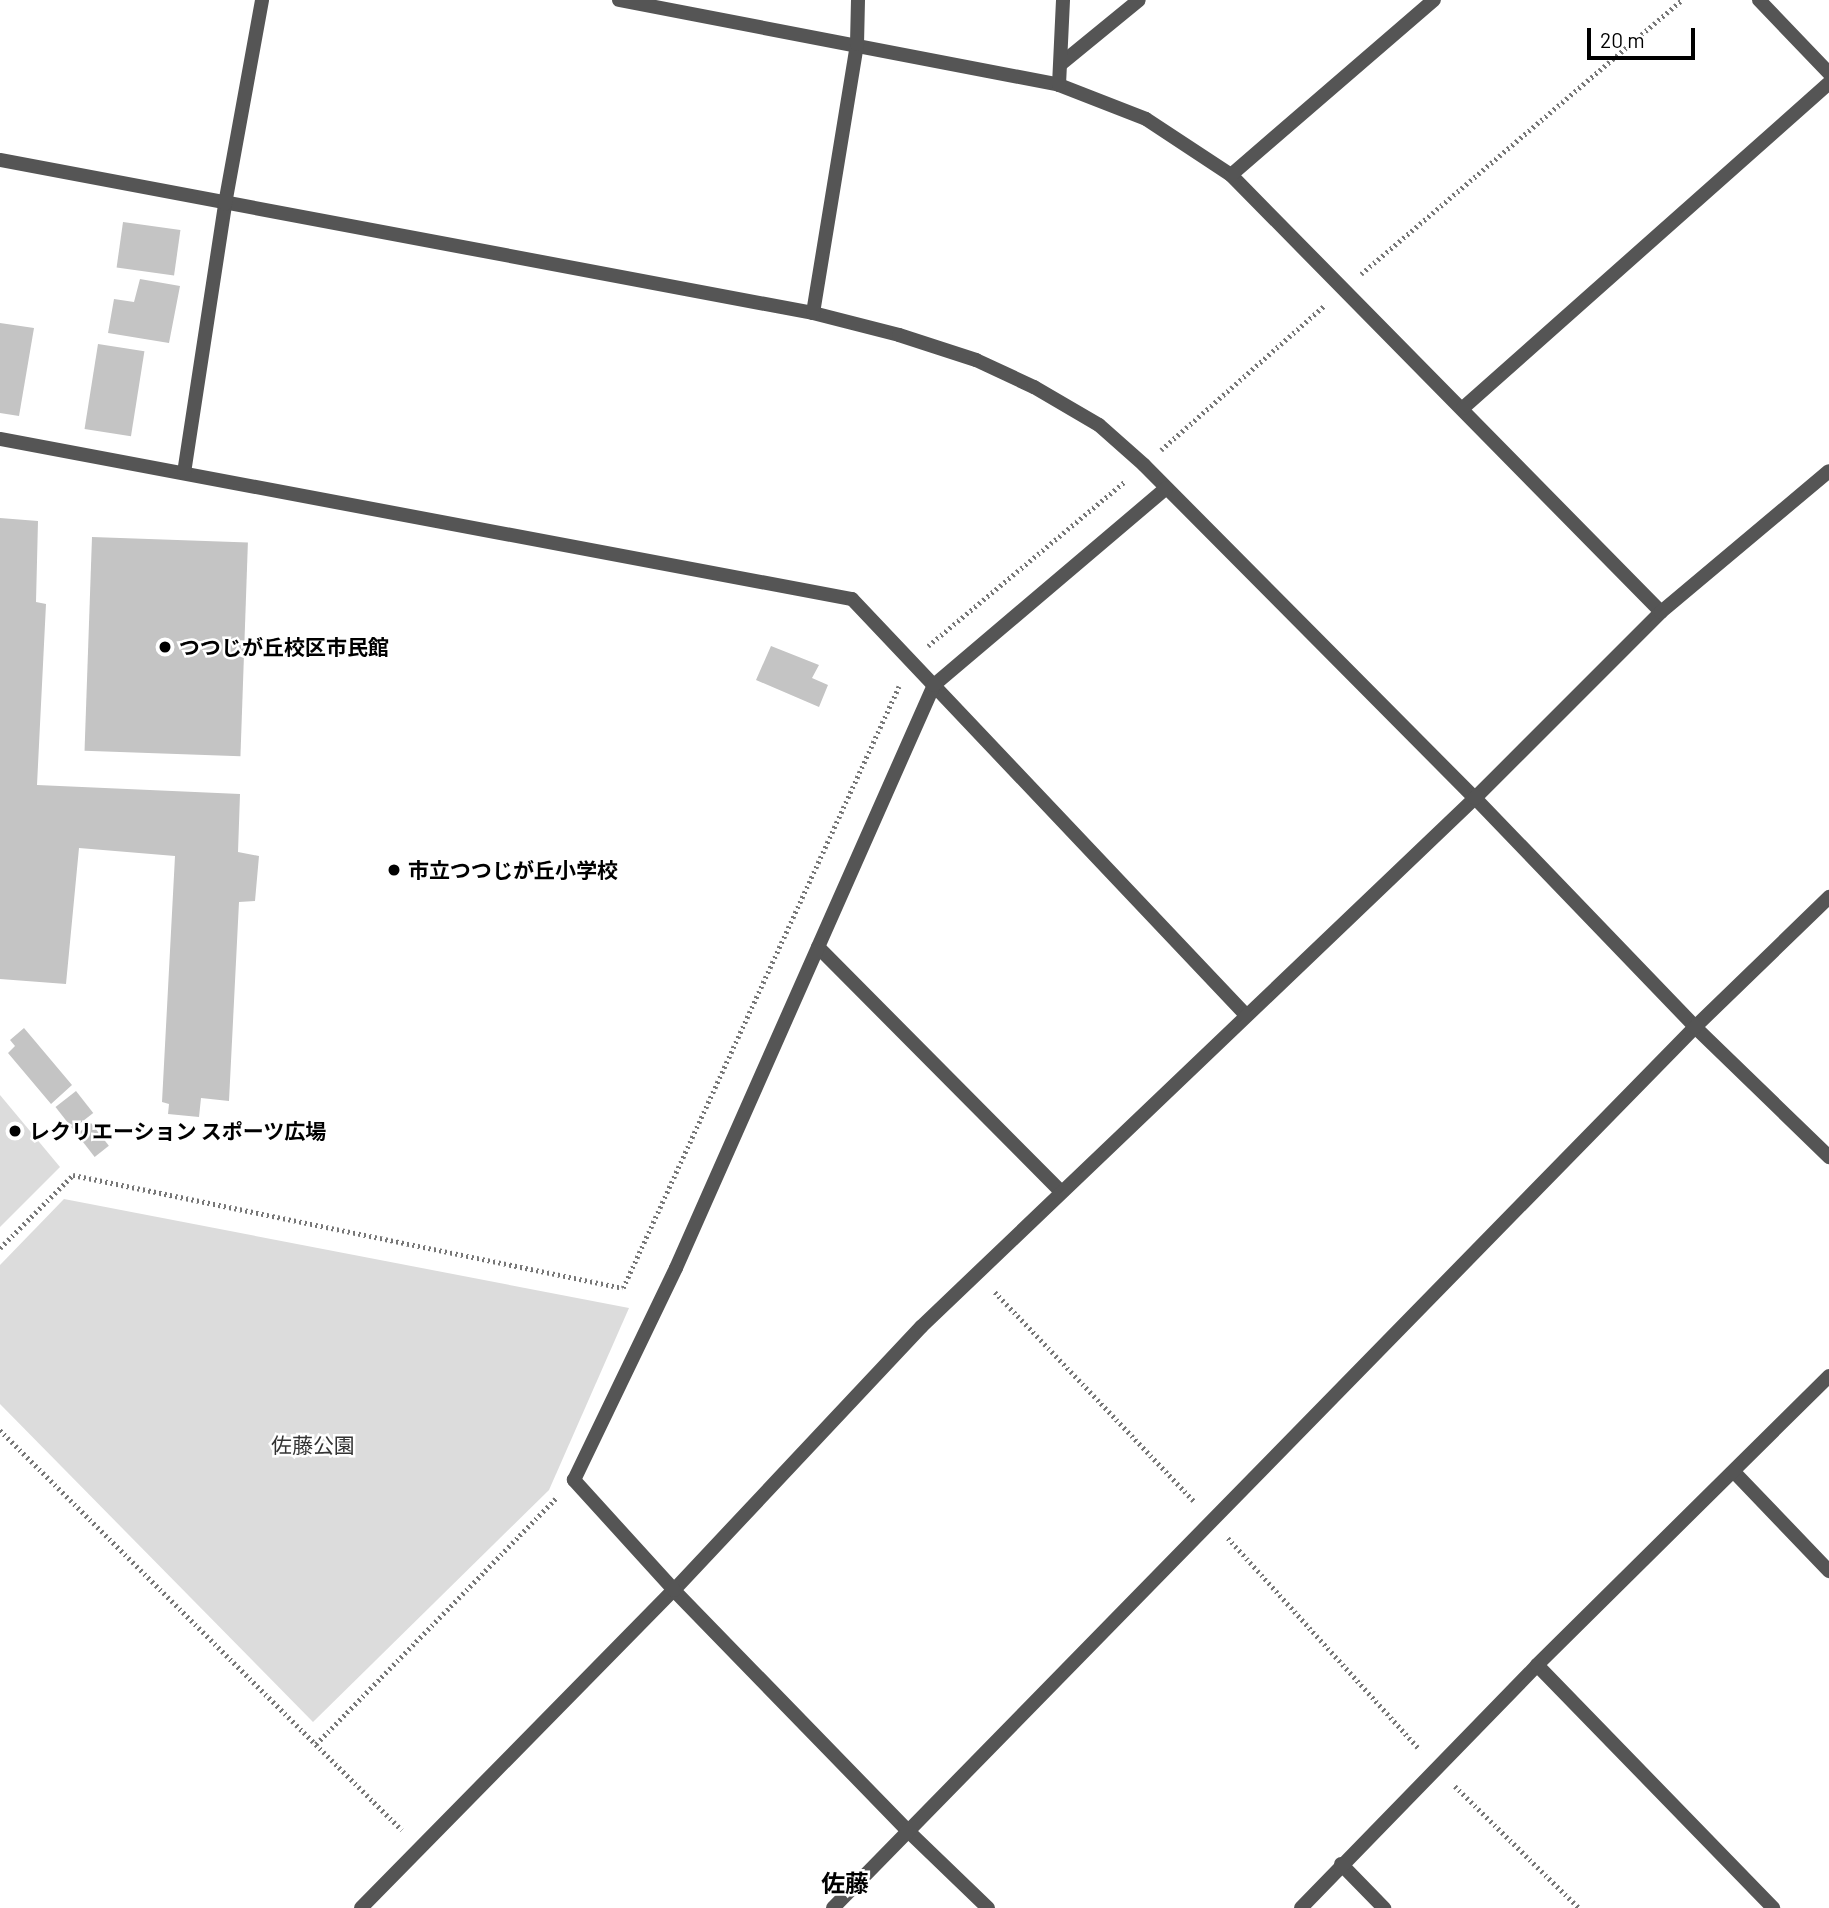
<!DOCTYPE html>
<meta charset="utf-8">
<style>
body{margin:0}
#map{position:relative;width:1829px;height:1908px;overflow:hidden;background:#fff;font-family:Barlow,"Noto Sans JP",sans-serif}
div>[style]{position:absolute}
.green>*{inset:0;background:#dcdcdc}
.building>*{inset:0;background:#c4c4c4;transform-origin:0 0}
.path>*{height:4.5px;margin-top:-2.25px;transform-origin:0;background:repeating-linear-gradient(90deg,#777 0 2px,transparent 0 5.5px)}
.minor>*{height:14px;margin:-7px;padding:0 7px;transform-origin:7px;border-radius:7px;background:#555}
.tertiary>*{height:14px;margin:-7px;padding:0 7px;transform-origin:7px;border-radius:7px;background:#555}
.dots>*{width:19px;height:19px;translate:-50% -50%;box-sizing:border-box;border:4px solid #fff;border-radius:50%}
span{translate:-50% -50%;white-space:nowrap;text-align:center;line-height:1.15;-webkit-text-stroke:5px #fff;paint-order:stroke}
.poi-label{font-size:21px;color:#000;font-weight:700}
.left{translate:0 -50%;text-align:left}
.park-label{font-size:21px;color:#333}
.quarter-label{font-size:24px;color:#000;font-weight:700}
.scale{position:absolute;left:1587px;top:28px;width:108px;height:32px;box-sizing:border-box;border:4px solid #000;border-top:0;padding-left:9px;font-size:21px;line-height:24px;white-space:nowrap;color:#000;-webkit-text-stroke:5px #fff;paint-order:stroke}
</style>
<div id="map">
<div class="green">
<div style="clip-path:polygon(0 1095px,60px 1167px,0 1227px)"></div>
<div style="clip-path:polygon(64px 1199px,629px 1308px,549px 1490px,313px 1722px,0 1404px,0 1265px)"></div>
</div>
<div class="building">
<div style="left:123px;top:222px;width:58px;height:46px;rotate:8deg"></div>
<div style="clip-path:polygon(140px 279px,180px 286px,169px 343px,108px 333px,114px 299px,134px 302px)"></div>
<div style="clip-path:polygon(0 323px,34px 328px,19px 416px,0 413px)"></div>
<div style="left:98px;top:344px;width:47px;height:86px;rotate:9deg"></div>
<div style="clip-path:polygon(0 518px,38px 521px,36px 602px,46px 604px,37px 785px,240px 794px,238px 852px,259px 856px,255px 901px,239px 902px,229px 1101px,201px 1098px,199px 1117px,168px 1114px,169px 1104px,162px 1102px,175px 856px,79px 848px,66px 984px,0 979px)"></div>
<div style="left:92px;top:537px;width:156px;height:214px;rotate:2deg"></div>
<div style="clip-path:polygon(771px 646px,819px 665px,812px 678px,828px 685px,819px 707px,756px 680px)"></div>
<div style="clip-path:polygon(24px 1028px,72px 1085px,51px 1104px,8px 1053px,15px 1046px,10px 1040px)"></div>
<div style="left:76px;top:1091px;width:28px;height:26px;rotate:52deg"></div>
<div style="left:91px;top:1123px;width:29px;height:18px;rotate:52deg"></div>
</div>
<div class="path">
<div style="left:1361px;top:274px;width:422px;rotate:-40.5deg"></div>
<div style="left:1161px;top:450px;width:219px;rotate:-41.5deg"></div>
<div style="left:928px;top:646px;width:257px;rotate:-39.9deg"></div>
<div style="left:0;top:1248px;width:103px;rotate:-45deg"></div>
<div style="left:73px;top:1175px;width:561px;rotate:11.61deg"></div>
<div style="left:623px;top:1288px;width:662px;rotate:-65.37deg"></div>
<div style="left:995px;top:1292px;width:291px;rotate:46.4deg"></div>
<div style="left:0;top:1430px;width:567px;rotate:44.86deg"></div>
<div style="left:1228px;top:1538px;width:286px;rotate:47.8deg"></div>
<div style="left:316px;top:1744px;width:344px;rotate:-45.7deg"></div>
<div style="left:1455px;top:1786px;width:174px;rotate:44.5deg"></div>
</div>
<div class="minor">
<div style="left:619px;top:0;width:448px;rotate:10.9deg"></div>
<div style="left:1059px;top:85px;width:93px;rotate:21.3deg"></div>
<div style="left:1146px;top:119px;width:102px;rotate:33.4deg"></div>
<div style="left:1231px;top:175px;width:613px;rotate:45.46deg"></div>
<div style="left:1759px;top:0;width:101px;rotate:46.2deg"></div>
<div style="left:1062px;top:63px;width:99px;rotate:-39.3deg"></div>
<div style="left:1059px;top:85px;width:85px;rotate:-87.3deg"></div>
<div style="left:0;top:160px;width:827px;rotate:10.66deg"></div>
<div style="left:813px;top:313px;width:89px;rotate:14.3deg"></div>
<div style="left:899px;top:335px;width:81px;rotate:18deg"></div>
<div style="left:976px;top:360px;width:64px;rotate:25deg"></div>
<div style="left:1034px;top:387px;width:75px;rotate:30.3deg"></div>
<div style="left:1099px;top:425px;width:60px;rotate:41.6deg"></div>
<div style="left:1144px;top:465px;width:470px;rotate:45.2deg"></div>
<div style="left:1475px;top:798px;width:318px;rotate:46.1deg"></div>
<div style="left:1695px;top:1027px;width:187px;rotate:44.1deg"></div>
<div style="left:1231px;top:175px;width:268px;rotate:-40.8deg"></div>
<div style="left:813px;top:313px;width:273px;rotate:-80.7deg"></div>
<div style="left:857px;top:44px;width:44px;rotate:-88.7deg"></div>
<div style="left:1463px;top:408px;width:489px;rotate:-41.6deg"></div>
<div style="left:0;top:439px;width:867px;rotate:10.64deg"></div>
<div style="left:852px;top:599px;width:573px;rotate:46.56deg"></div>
<div style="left:184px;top:473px;width:272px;rotate:-81.3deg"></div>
<div style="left:225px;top:204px;width:207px;rotate:-79.7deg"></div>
<div style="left:818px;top:947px;width:345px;rotate:45.2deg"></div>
<div style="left:1735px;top:1473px;width:136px;rotate:46.2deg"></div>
<div style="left:1537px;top:1665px;width:339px;rotate:45.8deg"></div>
<div style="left:1341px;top:1864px;width:62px;rotate:45.7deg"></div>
<div style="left:361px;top:1908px;width:446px;rotate:-45.5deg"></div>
<div style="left:674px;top:1590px;width:361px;rotate:-46.8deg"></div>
<div style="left:921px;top:1327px;width:766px;rotate:-43.68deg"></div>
<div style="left:1475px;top:798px;width:263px;rotate:-45deg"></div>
<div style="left:1661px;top:612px;width:219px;rotate:-40deg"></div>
<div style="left:988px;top:1908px;width:111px;rotate:-136.1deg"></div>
<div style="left:908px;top:1831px;width:336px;rotate:-134.2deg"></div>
<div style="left:674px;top:1590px;width:149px;rotate:-132.3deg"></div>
<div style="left:574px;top:1480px;width:235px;rotate:-64.3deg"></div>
<div style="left:676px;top:1268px;width:638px;rotate:-66.13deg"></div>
<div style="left:934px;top:685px;width:304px;rotate:-40.3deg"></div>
<div style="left:1301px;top:1908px;width:339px;rotate:-45.8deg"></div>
<div style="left:1537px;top:1665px;width:411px;rotate:-44.7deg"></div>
</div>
<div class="tertiary">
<div style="left:833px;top:1908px;width:1233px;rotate:-45.62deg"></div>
<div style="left:1695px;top:1027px;width:187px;rotate:-44.1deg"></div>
</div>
<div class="dots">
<div style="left:165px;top:647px;background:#000"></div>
<div style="left:394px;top:870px;background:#000"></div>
<div style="left:15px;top:1131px;background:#000"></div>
</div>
<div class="poi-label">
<span class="left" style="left:179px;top:647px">つつじが丘校区市民館</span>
<span class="left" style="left:408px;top:870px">市立つつじが丘小学校</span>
<span class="left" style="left:29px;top:1131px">レクリエーション スポーツ広場</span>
</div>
<div class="park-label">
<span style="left:313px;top:1445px">佐藤公園</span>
</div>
<div class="quarter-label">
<span style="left:845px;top:1883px">佐藤</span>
</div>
<div class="scale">20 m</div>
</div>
